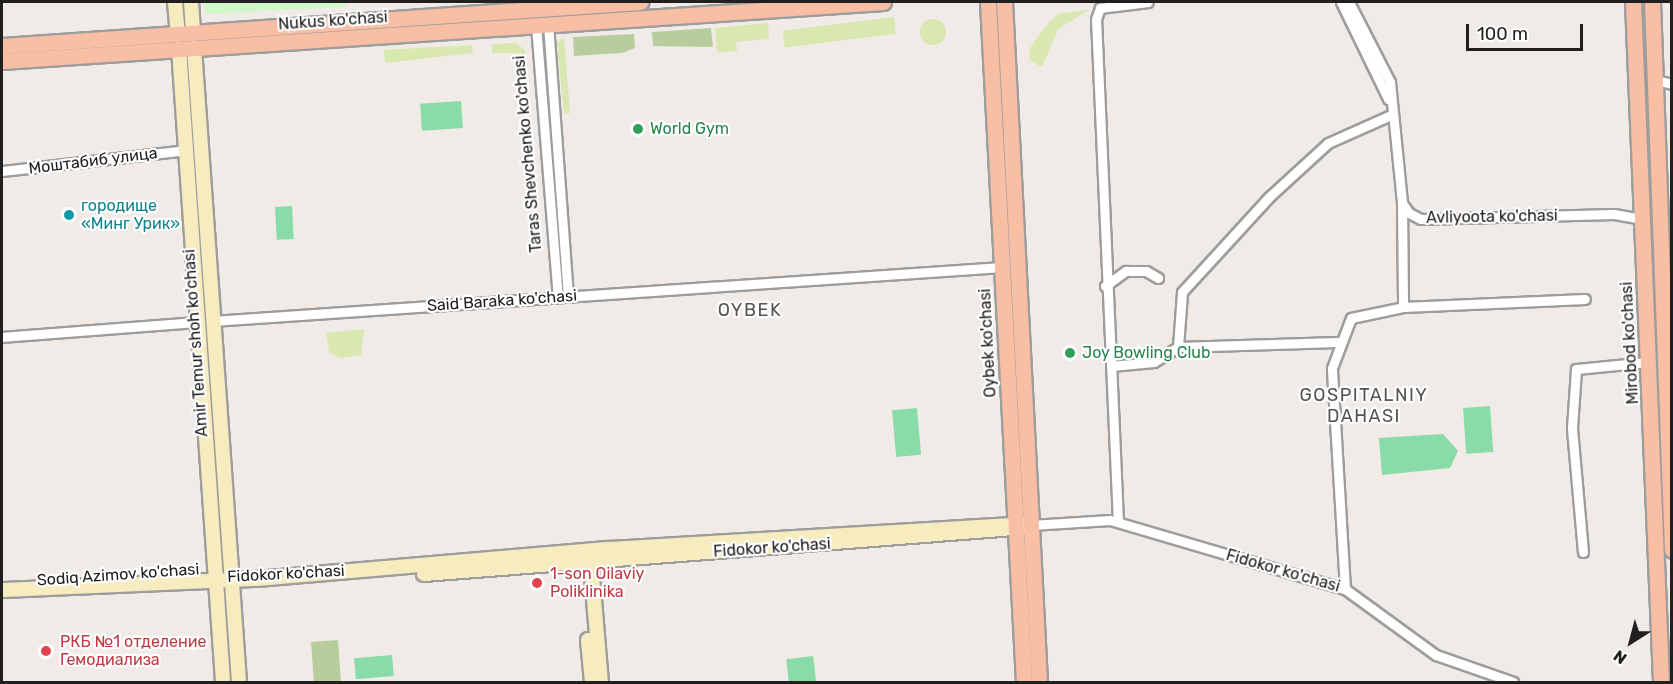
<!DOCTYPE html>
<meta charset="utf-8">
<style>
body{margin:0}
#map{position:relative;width:1673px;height:684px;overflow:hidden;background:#f0ebe7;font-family:Rubik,sans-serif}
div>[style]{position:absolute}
.grass>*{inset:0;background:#d9e7b0;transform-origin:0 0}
.round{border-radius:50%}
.forest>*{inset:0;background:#b8cd9e;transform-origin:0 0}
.park>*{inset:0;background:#cff7c7}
.pitch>*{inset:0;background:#89dba7;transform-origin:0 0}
.stream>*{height:2px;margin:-1px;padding:0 1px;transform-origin:1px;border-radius:1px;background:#aadbda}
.roads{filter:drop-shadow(2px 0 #9d9d9d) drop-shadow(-2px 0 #9d9d9d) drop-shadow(0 2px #9d9d9d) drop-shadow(0 -2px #9d9d9d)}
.minor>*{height:9px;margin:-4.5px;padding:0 4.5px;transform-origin:4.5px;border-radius:4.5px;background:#fff}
.secondary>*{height:14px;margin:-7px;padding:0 7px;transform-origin:7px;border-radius:7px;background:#f7ecbf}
.primary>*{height:15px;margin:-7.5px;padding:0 7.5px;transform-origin:7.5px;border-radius:7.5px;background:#f8bfa5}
.dots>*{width:16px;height:16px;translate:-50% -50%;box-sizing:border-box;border:3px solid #fff;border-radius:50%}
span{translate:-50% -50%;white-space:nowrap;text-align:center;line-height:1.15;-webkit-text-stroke:4.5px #fff;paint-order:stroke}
.street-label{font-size:16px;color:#202020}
.leisure-label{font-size:16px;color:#27864d}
.left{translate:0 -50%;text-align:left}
.culture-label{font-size:16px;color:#0d838f}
.health-label{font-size:16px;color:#be3a42}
.neighbourhood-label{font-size:18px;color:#535353;letter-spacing:1.5px}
.frame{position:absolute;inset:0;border:3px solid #202020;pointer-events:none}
.north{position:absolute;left:1601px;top:612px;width:60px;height:60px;-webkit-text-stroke:4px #fff;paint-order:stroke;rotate:216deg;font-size:16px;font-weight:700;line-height:24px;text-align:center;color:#202020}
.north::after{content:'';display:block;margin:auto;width:21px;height:27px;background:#202020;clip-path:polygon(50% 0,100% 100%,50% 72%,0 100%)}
.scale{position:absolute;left:1466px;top:24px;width:117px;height:27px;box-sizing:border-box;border:3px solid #202020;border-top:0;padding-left:8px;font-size:18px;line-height:21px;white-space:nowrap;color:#202020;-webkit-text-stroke:4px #fff;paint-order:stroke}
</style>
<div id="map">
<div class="grass">
<div style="clip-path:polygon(1090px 9px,1058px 29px,1042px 67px,1029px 60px,1030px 48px,1049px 22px,1058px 14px)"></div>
<div style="left:894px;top:17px;width:17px;height:112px;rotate:83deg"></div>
<div class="round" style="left:920px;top:19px;width:26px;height:26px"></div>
<div style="clip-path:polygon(768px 23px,769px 39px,736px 42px,737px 51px,717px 53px,715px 28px)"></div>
<div style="clip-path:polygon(512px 35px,387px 46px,386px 43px)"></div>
<div style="clip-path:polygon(564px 38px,570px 113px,564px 114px,557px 42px)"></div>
<div style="clip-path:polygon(516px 43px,525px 50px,527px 94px,521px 53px,492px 53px,492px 44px)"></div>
<div style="clip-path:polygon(472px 45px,473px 53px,385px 63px,384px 50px)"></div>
<div style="clip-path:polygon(1642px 88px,1650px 88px,1654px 247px,1649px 225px)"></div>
<div style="clip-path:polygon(364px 329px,361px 355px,340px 358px,329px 352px,326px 333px)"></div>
</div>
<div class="forest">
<div style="clip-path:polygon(711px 28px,713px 47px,653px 46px,652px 32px)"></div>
<div style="clip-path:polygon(634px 34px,635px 48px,622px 53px,574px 56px,573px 37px)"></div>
<div style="left:338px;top:640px;width:42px;height:27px;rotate:86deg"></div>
</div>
<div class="park">
<div style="clip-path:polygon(204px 2px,345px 2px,346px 7px,205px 14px)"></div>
</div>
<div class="pitch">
<div style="left:461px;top:101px;width:27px;height:41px;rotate:86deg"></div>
<div style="left:292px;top:206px;width:33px;height:17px;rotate:87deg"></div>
<div style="left:1490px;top:406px;width:46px;height:27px;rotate:86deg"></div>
<div style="left:917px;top:408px;width:47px;height:25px;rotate:85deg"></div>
<div style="clip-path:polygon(1443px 434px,1458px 451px,1450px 468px,1382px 475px,1379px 438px)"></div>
<div style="left:392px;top:655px;width:21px;height:38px;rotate:85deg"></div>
<div style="left:813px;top:656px;width:26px;height:27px;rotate:83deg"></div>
</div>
<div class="stream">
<div style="left:199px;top:2px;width:9px;rotate:84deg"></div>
<div style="left:208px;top:147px;width:172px;rotate:85.3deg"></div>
<div style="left:222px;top:324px;width:237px;rotate:86.4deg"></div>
</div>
<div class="roads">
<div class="minor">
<div style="left:1341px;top:2px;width:108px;rotate:64.1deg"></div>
<div style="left:1349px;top:2px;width:90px;rotate:62.9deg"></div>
<div style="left:1390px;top:82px;width:122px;rotate:84.3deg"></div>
<div style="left:1402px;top:203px;width:12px;rotate:55deg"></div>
<div style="left:1409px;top:213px;width:13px;rotate:27deg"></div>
<div style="left:1421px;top:219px;width:193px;rotate:-1.5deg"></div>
<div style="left:1614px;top:214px;width:28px;rotate:10deg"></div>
<div style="left:548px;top:24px;width:273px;rotate:85.8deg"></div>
<div style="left:536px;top:25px;width:273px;rotate:85.4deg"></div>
<div style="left:1655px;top:80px;width:17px;rotate:13deg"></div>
<div style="left:2px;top:171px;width:184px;rotate:-6.5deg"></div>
<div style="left:1402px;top:203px;width:104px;rotate:89.4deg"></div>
<div style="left:1105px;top:286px;width:26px;rotate:-36deg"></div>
<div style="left:1126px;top:271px;width:20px"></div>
<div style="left:1146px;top:271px;width:14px;rotate:30deg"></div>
<div style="left:212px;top:321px;width:792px;rotate:-3.91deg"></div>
<div style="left:2px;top:337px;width:197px;rotate:-4.4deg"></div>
<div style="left:1178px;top:347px;width:55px;rotate:-85.8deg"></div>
<div style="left:1182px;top:292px;width:129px;rotate:-47.5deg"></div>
<div style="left:1269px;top:197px;width:80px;rotate:-42.5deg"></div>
<div style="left:1328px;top:143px;width:71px;rotate:-24deg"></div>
<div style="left:1111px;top:366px;width:43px;rotate:-5.3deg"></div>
<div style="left:1154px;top:362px;width:28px;rotate:-32deg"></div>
<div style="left:1178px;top:347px;width:159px;rotate:-1.8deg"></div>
<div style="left:1118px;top:522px;width:503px;rotate:-92.5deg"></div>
<div style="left:1096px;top:19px;width:12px;rotate:-70deg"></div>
<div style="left:1100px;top:8px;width:48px;rotate:-7.1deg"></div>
<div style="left:1031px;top:525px;width:79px;rotate:-3.6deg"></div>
<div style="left:1110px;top:520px;width:245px;rotate:16.4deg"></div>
<div style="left:1345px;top:589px;width:112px;rotate:36deg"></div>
<div style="left:1436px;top:655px;width:82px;rotate:19.3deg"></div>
<div style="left:1583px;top:552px;width:124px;rotate:-95.1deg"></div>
<div style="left:1572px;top:428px;width:59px;rotate:-86.1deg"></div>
<div style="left:1576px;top:369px;width:72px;rotate:-5.6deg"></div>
<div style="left:1345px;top:589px;width:221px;rotate:-93.4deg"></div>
<div style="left:1332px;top:368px;width:53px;rotate:-69.2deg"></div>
<div style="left:1351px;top:318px;width:53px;rotate:-11.9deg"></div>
<div style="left:1403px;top:307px;width:182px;rotate:-2.5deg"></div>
</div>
<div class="secondary">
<div style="left:175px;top:2px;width:32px;rotate:85deg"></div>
<div style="left:191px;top:2px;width:31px;rotate:86deg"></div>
<div style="left:194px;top:48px;width:636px;rotate:85.94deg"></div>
<div style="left:179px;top:49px;width:635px;rotate:86.02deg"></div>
<div style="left:590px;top:552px;width:130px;rotate:85.2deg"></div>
<div style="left:424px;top:574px;width:604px;rotate:-4.46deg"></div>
<div style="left:2px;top:590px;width:256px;rotate:-2.5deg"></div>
<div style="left:258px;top:579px;width:352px;rotate:-4.9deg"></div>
<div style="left:609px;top:549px;width:418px;rotate:-3.4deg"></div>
<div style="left:588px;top:640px;width:42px;rotate:84.6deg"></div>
</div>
<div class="primary">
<div style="left:988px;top:2px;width:681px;rotate:86.97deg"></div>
<div style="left:1004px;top:2px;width:681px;rotate:87.05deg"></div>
<div style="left:1633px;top:2px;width:681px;rotate:87.64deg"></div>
<div style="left:1652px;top:2px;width:548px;rotate:87.91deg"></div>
<div style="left:2px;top:46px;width:640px;rotate:-3.95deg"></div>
<div style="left:2px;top:61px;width:883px;rotate:-3.83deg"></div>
</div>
</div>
<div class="dots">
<div style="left:638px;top:129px;background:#2e9e5b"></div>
<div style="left:69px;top:215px;background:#0f9aa8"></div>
<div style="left:1070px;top:353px;background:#2e9e5b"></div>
<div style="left:537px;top:583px;background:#e0444e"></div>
<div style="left:46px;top:651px;background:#e0444e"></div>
</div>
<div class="street-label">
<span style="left:333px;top:21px;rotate:-4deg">Nukus ko'chasi</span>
<span style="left:528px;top:154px;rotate:-95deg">Taras Shevchenko ko'chasi</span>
<span style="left:93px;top:161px;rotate:-7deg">Моштабиб улица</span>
<span style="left:1492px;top:217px;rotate:-1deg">Avliyoota ko'chasi</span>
<span style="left:502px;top:301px;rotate:-4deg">Said Baraka ko'chasi</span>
<span style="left:196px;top:343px;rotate:-94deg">Amir Temur shoh ko'chasi</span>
<span style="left:988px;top:343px;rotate:-93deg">Oybek ko'chasi</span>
<span style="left:1630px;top:343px;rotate:-93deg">Mirobod ko'chasi</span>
<span style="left:772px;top:548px;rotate:-4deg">Fidokor ko'chasi</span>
<span style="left:1283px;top:571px;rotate:16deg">Fidokor ko'chasi</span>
<span style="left:286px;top:574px;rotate:-3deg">Fidokor ko'chasi</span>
<span style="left:118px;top:575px;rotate:-4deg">Sodiq Azimov ko'chasi</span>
</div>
<div class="leisure-label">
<span class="left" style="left:650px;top:129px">World Gym</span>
<span class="left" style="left:1082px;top:353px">Joy Bowling Club</span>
</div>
<div class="culture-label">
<span class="left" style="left:81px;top:215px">городище<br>«Минг Урик»</span>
</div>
<div class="health-label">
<span class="left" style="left:550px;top:583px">1-son Oilaviy<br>Poliklinika</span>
<span class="left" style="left:60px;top:651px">РКБ №1 отделение<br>Гемодиализа</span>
</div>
<div class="neighbourhood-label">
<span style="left:750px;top:310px">OYBEK</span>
<span style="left:1364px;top:406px">GOSPITALNIY<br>DAHASI</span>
</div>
<div class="frame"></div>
<div class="north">N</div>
<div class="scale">100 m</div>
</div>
